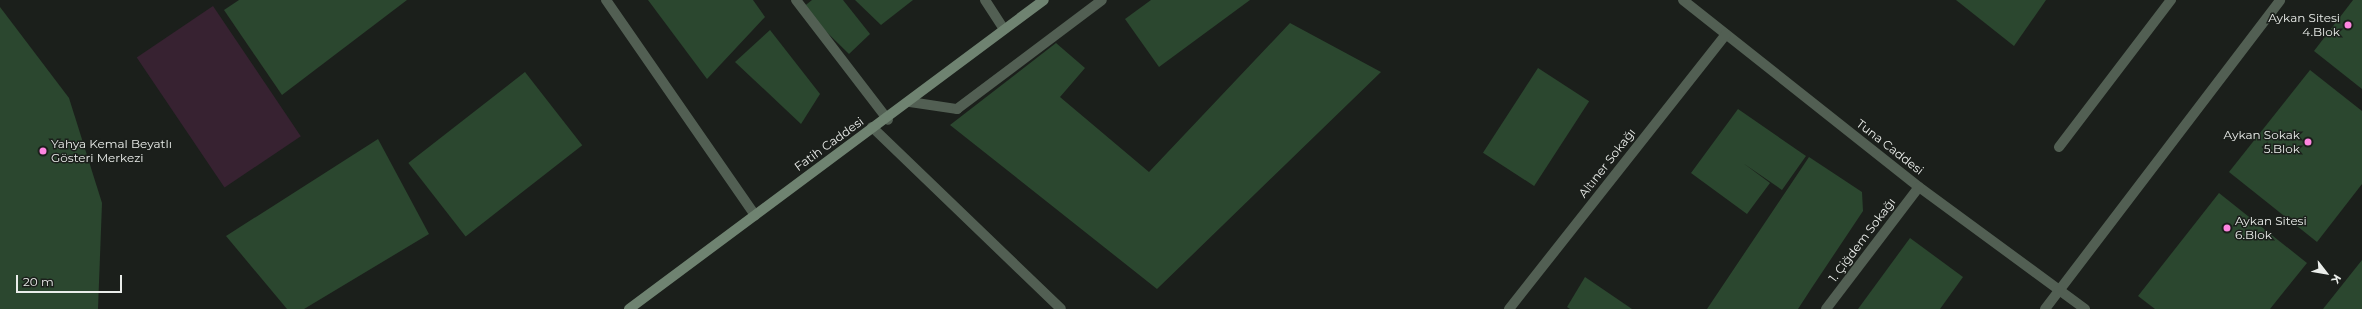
<!DOCTYPE html>
<meta charset="utf-8">
<style>
body{margin:0}
#map{position:relative;width:2362px;height:309px;overflow:hidden;background:#1b1f1b;font-family:Montserrat,sans-serif}
div>[style]{position:absolute}
.green>*{inset:0;background:#372231;transform-origin:0 0}
.building>*{inset:0;background:#2b472f;transform-origin:0 0}
.service>*{height:10px;margin:-5px;padding:0 5px;transform-origin:5px;border-radius:5px;background:#525f53}
.minor>*{height:10px;margin:-5px;padding:0 5px;transform-origin:5px;border-radius:5px;background:#525f53}
.secondary>*{height:10px;margin:-5px;padding:0 5px;transform-origin:5px;border-radius:5px;background:#6f8371}
.dots>*{width:11px;height:11px;translate:-50% -50%;box-sizing:border-box;border:2px solid #1b1f1b;border-radius:50%}
span{translate:-50% -50%;white-space:nowrap;text-align:center;line-height:1.15;-webkit-text-stroke:3px #1b1f1b;paint-order:stroke}
.poi-label{font-size:12px;color:#eaedea}
.right{translate:-100% -50%;text-align:right}
.left{translate:0 -50%;text-align:left}
.street-label{font-size:12px;color:#eaedea}
.north{position:absolute;left:2306px;top:253px;width:40px;height:40px;-webkit-text-stroke:3px #1b1f1b;paint-order:stroke;rotate:121deg;font-size:11px;font-weight:700;line-height:16px;text-align:center;color:#eaedea}
.north::after{content:'';display:block;margin:auto;width:14px;height:18px;background:#eaedea;clip-path:polygon(50% 0,100% 100%,50% 72%,0 100%)}
.scale{position:absolute;left:16px;top:275px;width:106px;height:18px;box-sizing:border-box;border:2px solid #eaedea;border-top:0;padding-left:5px;font-size:12px;line-height:14px;white-space:nowrap;color:#eaedea;-webkit-text-stroke:3px #1b1f1b;paint-order:stroke}
</style>
<div id="map">
<div class="green">
<div style="left:213px;top:6px;width:157px;height:92px;rotate:56deg"></div>
</div>
<div class="building">
<div style="clip-path:polygon(239px 0,407px 0,282px 95px,224px 10px)"></div>
<div style="clip-path:polygon(648px 0,753px 0,765px 17px,707px 79px)"></div>
<div style="clip-path:polygon(812px 0,843px 0,870px 34px,849px 54px,802px 8px)"></div>
<div style="clip-path:polygon(855px 0,913px 0,881px 25px)"></div>
<div style="clip-path:polygon(1151px 0,1250px 0,1159px 67px,1125px 19px)"></div>
<div style="clip-path:polygon(1956px 0,2046px 0,2014px 46px)"></div>
<div style="clip-path:polygon(2353px 0,2362px 0,2362px 89px,2314px 51px)"></div>
<div style="clip-path:polygon(0 7px,69px 98px,102px 203px,98px 309px,0 309px)"></div>
<div style="clip-path:polygon(1290px 23px,1381px 72px,1157px 289px,950px 125px,1056px 43px,1085px 68px,1060px 97px,1149px 172px)"></div>
<div style="clip-path:polygon(770px 30px,820px 94px,801px 124px,735px 62px)"></div>
<div style="left:1538px;top:68px;width:61px;height:101px;rotate:33deg"></div>
<div style="clip-path:polygon(2310px 70px,2362px 111px,2362px 184px,2317px 242px,2229px 172px)"></div>
<div style="left:525px;top:72px;width:93px;height:148px;rotate:52deg"></div>
<div style="clip-path:polygon(1738px 109px,1806px 156px,1782px 190px,1743px 163px,1770px 183px,1747px 214px,1691px 173px)"></div>
<div style="clip-path:polygon(378px 139px,429px 234px,304px 309px,287px 309px,226px 236px)"></div>
<div style="clip-path:polygon(1809px 157px,1862px 192px,1863px 211px,1811px 289px,1798px 309px,1707px 309px)"></div>
<div style="clip-path:polygon(2219px 193px,2307px 263px,2270px 309px,2155px 309px,2138px 296px)"></div>
<div style="clip-path:polygon(1910px 238px,1963px 277px,1940px 309px,1858px 309px)"></div>
<div style="clip-path:polygon(2362px 260px,2362px 309px,2323px 309px)"></div>
<div style="clip-path:polygon(1585px 277px,1632px 309px,1570px 309px,1567px 307px)"></div>
</div>
<div class="service">
<div style="left:910px;top:102px;width:48px;rotate:8.5deg"></div>
<div style="left:957px;top:109px;width:181px;rotate:-36.9deg"></div>
</div>
<div class="minor">
<div style="left:606px;top:0;width:262px;rotate:55.3deg"></div>
<div style="left:796px;top:0;width:151px;rotate:52.5deg"></div>
<div style="left:985px;top:0;width:35px;rotate:57deg"></div>
<div style="left:1683px;top:0;width:301px;rotate:38.4deg"></div>
<div style="left:1919px;top:187px;width:206px;rotate:36.3deg"></div>
<div style="left:872px;top:127px;width:262px;rotate:43.9deg"></div>
<div style="left:2059px;top:147px;width:185px;rotate:-52.7deg"></div>
<div style="left:1509px;top:309px;width:350px;rotate:-51.7deg"></div>
<div style="left:1826px;top:309px;width:153px;rotate:-52.7deg"></div>
<div style="left:2045px;top:309px;width:388px;rotate:-52.7deg"></div>
</div>
<div class="secondary">
<div style="left:629px;top:309px;width:517px;rotate:-36.67deg"></div>
</div>
<div class="dots">
<div style="left:2348px;top:25px;background:#fe85e0"></div>
<div style="left:2308px;top:142px;background:#fe85e0"></div>
<div style="left:43px;top:151px;background:#fe85e0"></div>
<div style="left:2227px;top:228px;background:#fe85e0"></div>
</div>
<div class="poi-label">
<span class="right" style="left:2340px;top:25px">Aykan Sitesi<br>4.Blok</span>
<span class="right" style="left:2300px;top:142px">Aykan Sokak<br>5.Blok</span>
<span class="left" style="left:51px;top:151px">Yahya Kemal Beyatlı<br>Gösteri Merkezi</span>
<span class="left" style="left:2235px;top:228px">Aykan Sitesi<br>6.Blok</span>
</div>
<div class="street-label">
<span style="left:829px;top:144px;rotate:-36deg">Fatih Caddesi</span>
<span style="left:1890px;top:147px;rotate:38deg">Tuna Caddesi</span>
<span style="left:1607px;top:163px;rotate:-52deg">Altıner Sokağı</span>
<span style="left:1862px;top:240px;rotate:-53deg">1. Çiğdem Sokağı</span>
</div>
<div class="north">K</div>
<div class="scale">20 m</div>
</div>
